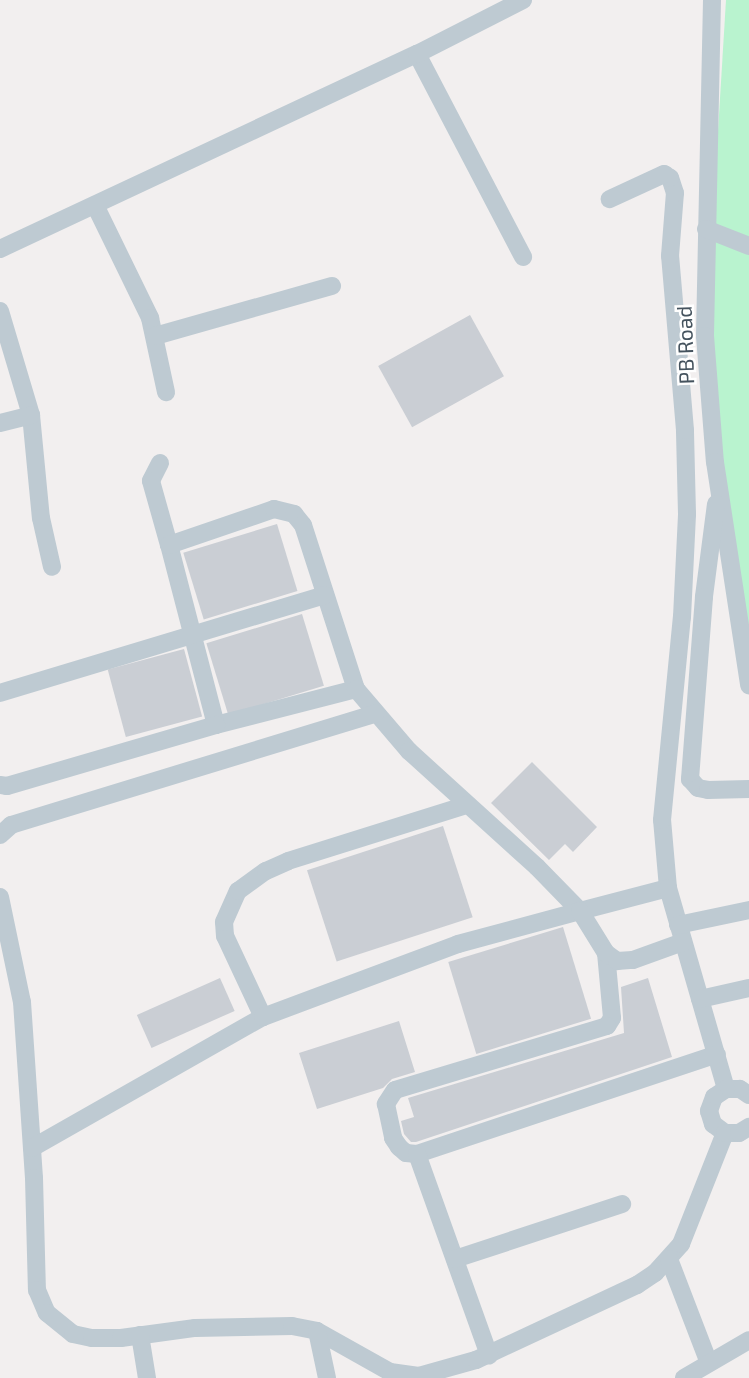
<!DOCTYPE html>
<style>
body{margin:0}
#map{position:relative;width:749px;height:1378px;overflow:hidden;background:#f2efef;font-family:"Exo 2",sans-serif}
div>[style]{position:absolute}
.green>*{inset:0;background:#b9f3cf}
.building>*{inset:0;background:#caced4;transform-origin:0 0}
.minor>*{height:18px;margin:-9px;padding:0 9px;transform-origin:9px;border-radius:9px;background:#becad2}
span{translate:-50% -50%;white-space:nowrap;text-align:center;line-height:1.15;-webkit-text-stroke:5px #fff;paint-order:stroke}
.street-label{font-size:21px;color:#45535e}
</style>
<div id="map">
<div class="green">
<div style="clip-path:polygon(726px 0,749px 0,749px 677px,705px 345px)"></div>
</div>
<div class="building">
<div style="left:470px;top:315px;width:70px;height:105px;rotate:61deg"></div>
<div style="left:277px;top:524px;width:70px;height:98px;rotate:73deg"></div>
<div style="left:302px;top:614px;width:75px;height:100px;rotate:73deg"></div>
<div style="left:184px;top:649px;width:70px;height:79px;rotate:75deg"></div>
<div style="clip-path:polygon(532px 762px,597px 827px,573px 852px,565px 844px,549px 860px,491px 803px)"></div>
<div style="left:443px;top:826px;width:96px;height:143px;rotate:72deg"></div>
<div style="left:563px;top:927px;width:96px;height:120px;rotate:73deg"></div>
<div style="left:220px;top:978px;width:36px;height:91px;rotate:66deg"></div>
<div style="clip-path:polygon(648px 978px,672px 1057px,416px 1142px,411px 1142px,404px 1134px,401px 1121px,414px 1117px,408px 1098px,624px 1033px,621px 987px)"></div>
<div style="clip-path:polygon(399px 1021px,415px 1072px,392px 1079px,383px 1088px,317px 1109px,299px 1053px)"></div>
</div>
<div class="minor">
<div style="left:712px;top:0;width:336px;rotate:91.2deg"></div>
<div style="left:705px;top:336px;width:126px;rotate:85.5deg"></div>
<div style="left:715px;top:462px;width:226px;rotate:81.3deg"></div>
<div style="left:417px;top:54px;width:229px;rotate:62.4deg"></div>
<div style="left:95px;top:205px;width:126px;rotate:64deg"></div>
<div style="left:150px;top:318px;width:76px;rotate:77.8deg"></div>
<div style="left:706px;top:229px;width:46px;rotate:21.6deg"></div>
<div style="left:0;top:249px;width:460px;rotate:-25.1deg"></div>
<div style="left:417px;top:54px;width:119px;rotate:-27deg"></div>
<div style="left:0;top:311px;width:109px;rotate:73.4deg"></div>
<div style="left:31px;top:415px;width:103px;rotate:84.5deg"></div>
<div style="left:41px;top:518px;width:50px;rotate:77.3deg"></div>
<div style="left:155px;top:336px;width:184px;rotate:-15.8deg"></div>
<div style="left:0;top:423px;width:32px;rotate:-14deg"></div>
<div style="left:160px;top:463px;width:20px;rotate:117deg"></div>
<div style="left:151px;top:481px;width:66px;rotate:74.3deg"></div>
<div style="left:716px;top:504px;width:94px;rotate:97.4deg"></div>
<div style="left:704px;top:597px;width:183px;rotate:94.4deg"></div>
<div style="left:690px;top:779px;width:12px;rotate:48deg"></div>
<div style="left:698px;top:788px;width:10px;rotate:11deg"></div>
<div style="left:708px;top:790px;width:41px;rotate:-1.4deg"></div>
<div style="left:356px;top:689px;width:145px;rotate:165.6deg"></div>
<div style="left:216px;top:725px;width:186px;rotate:-104.6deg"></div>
<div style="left:169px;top:545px;width:111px;rotate:-18.9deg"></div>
<div style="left:274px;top:509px;width:21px;rotate:14deg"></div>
<div style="left:294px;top:514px;width:14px;rotate:51deg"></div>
<div style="left:303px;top:525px;width:172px;rotate:72.1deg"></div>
<div style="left:356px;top:689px;width:82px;rotate:49.5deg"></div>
<div style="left:409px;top:751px;width:173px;rotate:42.2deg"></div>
<div style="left:537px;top:867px;width:62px;rotate:45.7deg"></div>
<div style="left:580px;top:911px;width:91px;rotate:-14.6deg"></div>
<div style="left:668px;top:888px;width:68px;rotate:-95deg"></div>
<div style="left:662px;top:820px;width:204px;rotate:-84.4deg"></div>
<div style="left:682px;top:617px;width:103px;rotate:-87.2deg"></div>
<div style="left:687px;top:514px;width:84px;rotate:-91.4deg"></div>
<div style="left:685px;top:430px;width:175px;rotate:-94.9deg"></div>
<div style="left:670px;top:256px;width:63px;rotate:-85.5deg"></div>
<div style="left:675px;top:193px;width:16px;rotate:-108deg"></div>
<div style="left:670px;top:178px;width:7px;rotate:-146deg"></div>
<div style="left:664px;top:174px;width:60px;rotate:155.2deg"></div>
<div style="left:0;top:693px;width:339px;rotate:-16.8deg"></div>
<div style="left:0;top:785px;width:7px;rotate:8deg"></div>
<div style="left:7px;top:786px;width:218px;rotate:-16.3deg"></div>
<div style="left:0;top:835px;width:15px;rotate:-42deg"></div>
<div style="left:11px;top:825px;width:381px;rotate:-17deg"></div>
<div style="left:668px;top:888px;width:209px;rotate:73.9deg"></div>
<div style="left:0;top:897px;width:107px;rotate:78.2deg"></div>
<div style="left:22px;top:1002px;width:176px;rotate:86.1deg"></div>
<div style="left:34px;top:1178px;width:112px;rotate:88.5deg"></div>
<div style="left:37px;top:1290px;width:25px;rotate:67deg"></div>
<div style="left:47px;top:1313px;width:33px;rotate:39deg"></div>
<div style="left:73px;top:1334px;width:19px;rotate:12deg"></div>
<div style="left:92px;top:1338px;width:29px"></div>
<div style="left:121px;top:1338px;width:75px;rotate:-7.7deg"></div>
<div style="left:195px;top:1328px;width:97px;rotate:-1.2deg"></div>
<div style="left:292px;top:1326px;width:25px;rotate:11deg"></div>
<div style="left:317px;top:1331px;width:84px;rotate:29.3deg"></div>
<div style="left:390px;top:1372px;width:29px;rotate:8deg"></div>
<div style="left:419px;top:1376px;width:59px;rotate:-15.7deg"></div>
<div style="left:476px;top:1360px;width:178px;rotate:-25deg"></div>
<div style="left:637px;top:1285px;width:22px;rotate:-34deg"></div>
<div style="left:655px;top:1273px;width:39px;rotate:-48deg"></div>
<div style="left:681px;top:1244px;width:119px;rotate:-68.4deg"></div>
<div style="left:678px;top:925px;width:73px;rotate:-11.9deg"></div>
<div style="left:606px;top:953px;width:65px;rotate:84.7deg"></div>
<div style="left:612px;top:1018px;width:9px;rotate:122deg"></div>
<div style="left:607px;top:1026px;width:221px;rotate:163.2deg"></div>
<div style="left:395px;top:1090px;width:17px;rotate:123deg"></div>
<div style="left:386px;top:1104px;width:35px;rotate:78deg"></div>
<div style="left:393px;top:1138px;width:11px;rotate:56deg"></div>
<div style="left:399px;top:1147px;width:9px;rotate:41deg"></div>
<div style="left:406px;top:1153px;width:11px;rotate:5deg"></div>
<div style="left:417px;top:1154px;width:316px;rotate:-18.4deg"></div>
<div style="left:700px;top:999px;width:50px;rotate:-12.7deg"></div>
<div style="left:263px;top:1017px;width:89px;rotate:-115.1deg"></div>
<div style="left:225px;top:936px;width:14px;rotate:-94deg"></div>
<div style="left:224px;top:922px;width:34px;rotate:-66deg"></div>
<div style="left:238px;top:891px;width:34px;rotate:-36deg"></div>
<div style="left:266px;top:871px;width:24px;rotate:-24deg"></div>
<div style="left:288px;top:861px;width:188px;rotate:-17.4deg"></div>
<div style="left:749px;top:1095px;width:11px;rotate:-146deg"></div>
<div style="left:740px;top:1089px;width:14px;rotate:180deg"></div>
<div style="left:726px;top:1089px;width:14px;rotate:146deg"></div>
<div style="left:714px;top:1097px;width:15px;rotate:110deg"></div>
<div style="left:709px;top:1111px;width:14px;rotate:73deg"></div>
<div style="left:713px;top:1124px;width:15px;rotate:37deg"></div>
<div style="left:725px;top:1133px;width:14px"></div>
<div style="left:739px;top:1133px;width:12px;rotate:-31deg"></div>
<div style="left:32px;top:1148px;width:266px;rotate:-29.6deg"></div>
<div style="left:263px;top:1017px;width:208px;rotate:-20.5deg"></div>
<div style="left:458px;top:944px;width:126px;rotate:-15.1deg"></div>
<div style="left:580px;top:911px;width:49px;rotate:58.2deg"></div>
<div style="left:606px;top:953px;width:14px;rotate:36deg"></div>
<div style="left:617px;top:961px;width:16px;rotate:-4deg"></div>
<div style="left:633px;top:960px;width:53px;rotate:-19.8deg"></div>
<div style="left:417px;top:1154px;width:214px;rotate:70.3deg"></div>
<div style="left:455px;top:1259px;width:176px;rotate:-18.2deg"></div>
<div style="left:669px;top:1259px;width:111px;rotate:69deg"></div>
<div style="left:317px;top:1331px;width:48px;rotate:78deg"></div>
<div style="left:140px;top:1335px;width:44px;rotate:80.8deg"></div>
<div style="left:684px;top:1378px;width:75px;rotate:-30.3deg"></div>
</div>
<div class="street-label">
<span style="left:685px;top:345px;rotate:-92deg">PB Road</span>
</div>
</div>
